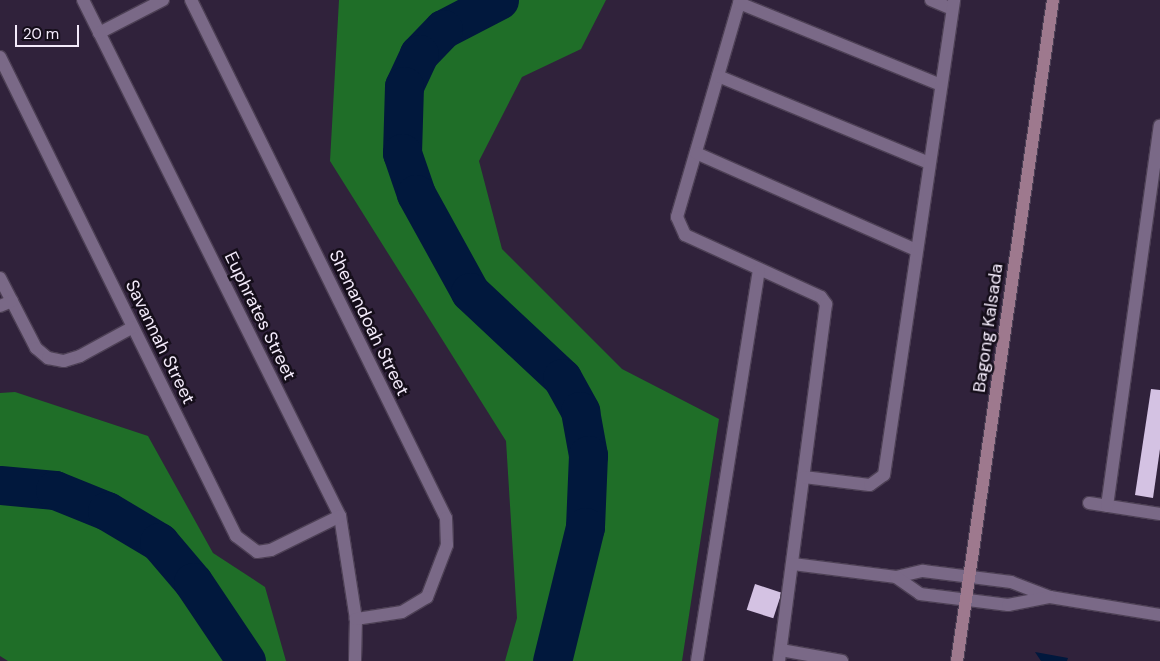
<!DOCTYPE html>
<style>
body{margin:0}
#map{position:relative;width:1160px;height:661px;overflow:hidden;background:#30223b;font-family:"DM Sans",sans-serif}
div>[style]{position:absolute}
.forest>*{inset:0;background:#1f6e28}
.water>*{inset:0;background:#01183d}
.river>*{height:39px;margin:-19.5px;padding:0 19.5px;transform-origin:19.5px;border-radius:19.5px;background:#01183d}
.building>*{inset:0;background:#d4c2e3;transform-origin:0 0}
.roads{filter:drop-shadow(1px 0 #4d4055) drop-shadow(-1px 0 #4d4055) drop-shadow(0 1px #4d4055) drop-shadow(0 -1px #4d4055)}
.street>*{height:12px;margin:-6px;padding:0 6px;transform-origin:6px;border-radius:6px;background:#7a6987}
.secondary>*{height:12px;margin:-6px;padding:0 6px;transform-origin:6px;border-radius:6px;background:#9e798e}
span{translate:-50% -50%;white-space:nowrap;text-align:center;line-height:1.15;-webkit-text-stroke:5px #150e1a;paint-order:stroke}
.street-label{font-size:18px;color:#f3eafa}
.scale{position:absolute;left:15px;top:25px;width:64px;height:22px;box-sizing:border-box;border:2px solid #f3eafa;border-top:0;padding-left:6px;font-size:15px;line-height:18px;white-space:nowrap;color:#f3eafa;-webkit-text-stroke:4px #150e1a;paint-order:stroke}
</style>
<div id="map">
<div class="forest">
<div style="clip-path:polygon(339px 0,606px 0,581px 49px,522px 77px,479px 161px,502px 249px,622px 369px,719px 419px,682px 661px,505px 661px,517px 618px,506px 441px,330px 161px)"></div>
<div style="clip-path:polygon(15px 392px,148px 436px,213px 553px,265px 587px,286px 661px,8px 661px,0 656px,0 393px)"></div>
</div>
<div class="water">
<div style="clip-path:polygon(1035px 652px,1068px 658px,1067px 661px,1041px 661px)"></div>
</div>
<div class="river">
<div style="left:499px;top:0;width:63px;rotate:152.6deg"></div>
<div style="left:443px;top:29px;width:35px;rotate:134deg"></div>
<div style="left:419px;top:54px;width:35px;rotate:115deg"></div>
<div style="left:404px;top:86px;width:67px;rotate:91.7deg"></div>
<div style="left:402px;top:153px;width:43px;rotate:71.1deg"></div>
<div style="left:416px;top:194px;width:112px;rotate:61.1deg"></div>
<div style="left:470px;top:292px;width:126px;rotate:43.1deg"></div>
<div style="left:562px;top:378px;width:38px;rotate:61deg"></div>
<div style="left:580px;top:411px;width:45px;rotate:79.7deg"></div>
<div style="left:588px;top:455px;width:72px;rotate:92.4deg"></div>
<div style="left:585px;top:527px;width:138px;rotate:103.8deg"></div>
<div style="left:0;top:485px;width:55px;rotate:5.2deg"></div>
<div style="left:55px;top:490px;width:56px;rotate:22deg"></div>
<div style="left:107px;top:511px;width:61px;rotate:30.8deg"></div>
<div style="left:159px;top:542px;width:52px;rotate:49.6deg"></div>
<div style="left:193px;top:582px;width:95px;rotate:56.1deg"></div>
</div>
<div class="building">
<div style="clip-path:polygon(1151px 389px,1160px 390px,1160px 449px,1153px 498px,1135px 495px)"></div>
<div style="left:755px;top:584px;width:28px;height:27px;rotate:18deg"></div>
</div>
<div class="roads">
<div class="street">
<div style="left:83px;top:0;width:576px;rotate:63.52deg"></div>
<div style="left:340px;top:516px;width:104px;rotate:81.2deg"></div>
<div style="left:356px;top:619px;width:42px;rotate:91.4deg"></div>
<div style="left:191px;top:0;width:577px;rotate:63.79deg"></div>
<div style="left:446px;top:518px;width:27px;rotate:88deg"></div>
<div style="left:447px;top:545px;width:56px;rotate:111deg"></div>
<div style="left:427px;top:597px;width:29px;rotate:149deg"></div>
<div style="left:402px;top:612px;width:47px;rotate:171.3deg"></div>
<div style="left:740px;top:0;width:226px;rotate:106.2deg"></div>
<div style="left:677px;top:217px;width:20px;rotate:66deg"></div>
<div style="left:685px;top:235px;width:149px;rotate:24.5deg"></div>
<div style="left:821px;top:297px;width:9px;rotate:54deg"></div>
<div style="left:826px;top:304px;width:360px;rotate:97.5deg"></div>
<div style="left:931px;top:0;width:23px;rotate:23deg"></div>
<div style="left:739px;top:3px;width:218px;rotate:22.1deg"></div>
<div style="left:99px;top:33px;width:72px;rotate:-27.3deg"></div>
<div style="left:0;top:57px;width:534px;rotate:63.77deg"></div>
<div style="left:236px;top:536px;width:26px;rotate:37deg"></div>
<div style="left:257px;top:552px;width:14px;rotate:-8deg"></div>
<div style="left:271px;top:550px;width:77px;rotate:-26.2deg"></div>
<div style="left:718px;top:76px;width:228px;rotate:22.4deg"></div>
<div style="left:696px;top:153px;width:240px;rotate:23.8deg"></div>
<div style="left:0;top:278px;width:79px;rotate:62.8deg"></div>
<div style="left:36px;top:348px;width:16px;rotate:40deg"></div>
<div style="left:48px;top:358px;width:16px;rotate:11deg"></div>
<div style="left:64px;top:361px;width:17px;rotate:-17deg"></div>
<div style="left:80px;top:356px;width:60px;rotate:-28.7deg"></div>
<div style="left:0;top:306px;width:13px;rotate:-23deg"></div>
<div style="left:804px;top:477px;width:66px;rotate:6.9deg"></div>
<div style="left:870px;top:485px;width:17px;rotate:-36deg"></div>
<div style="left:884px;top:475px;width:480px;rotate:-81.6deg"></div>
<div style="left:1089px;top:503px;width:72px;rotate:8.8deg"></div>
<div style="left:1107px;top:506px;width:384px;rotate:-82.1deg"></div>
<div style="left:793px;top:564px;width:104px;rotate:7.2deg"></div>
<div style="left:896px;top:577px;width:28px;rotate:-13deg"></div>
<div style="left:923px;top:571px;width:89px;rotate:7.1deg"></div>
<div style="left:1011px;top:582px;width:42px;rotate:21deg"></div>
<div style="left:1050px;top:597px;width:111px;rotate:9.3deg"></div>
<div style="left:896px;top:577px;width:29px;rotate:35deg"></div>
<div style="left:920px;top:594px;width:89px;rotate:7.1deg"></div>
<div style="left:1008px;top:605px;width:43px;rotate:-10.8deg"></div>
<div style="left:781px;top:650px;width:62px;rotate:10.2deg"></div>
<div style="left:697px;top:661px;width:396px;rotate:-81deg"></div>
</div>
<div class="secondary">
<div style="left:957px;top:661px;width:668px;rotate:-81.74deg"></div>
</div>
</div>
<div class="street-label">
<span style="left:260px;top:316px;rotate:64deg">Euphrates Street</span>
<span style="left:369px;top:323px;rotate:64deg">Shenandoah Street</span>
<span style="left:988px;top:328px;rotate:-82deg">Bagong Kalsada</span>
<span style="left:160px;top:342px;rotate:64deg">Savannah Street</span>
</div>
<div class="scale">20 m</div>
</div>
